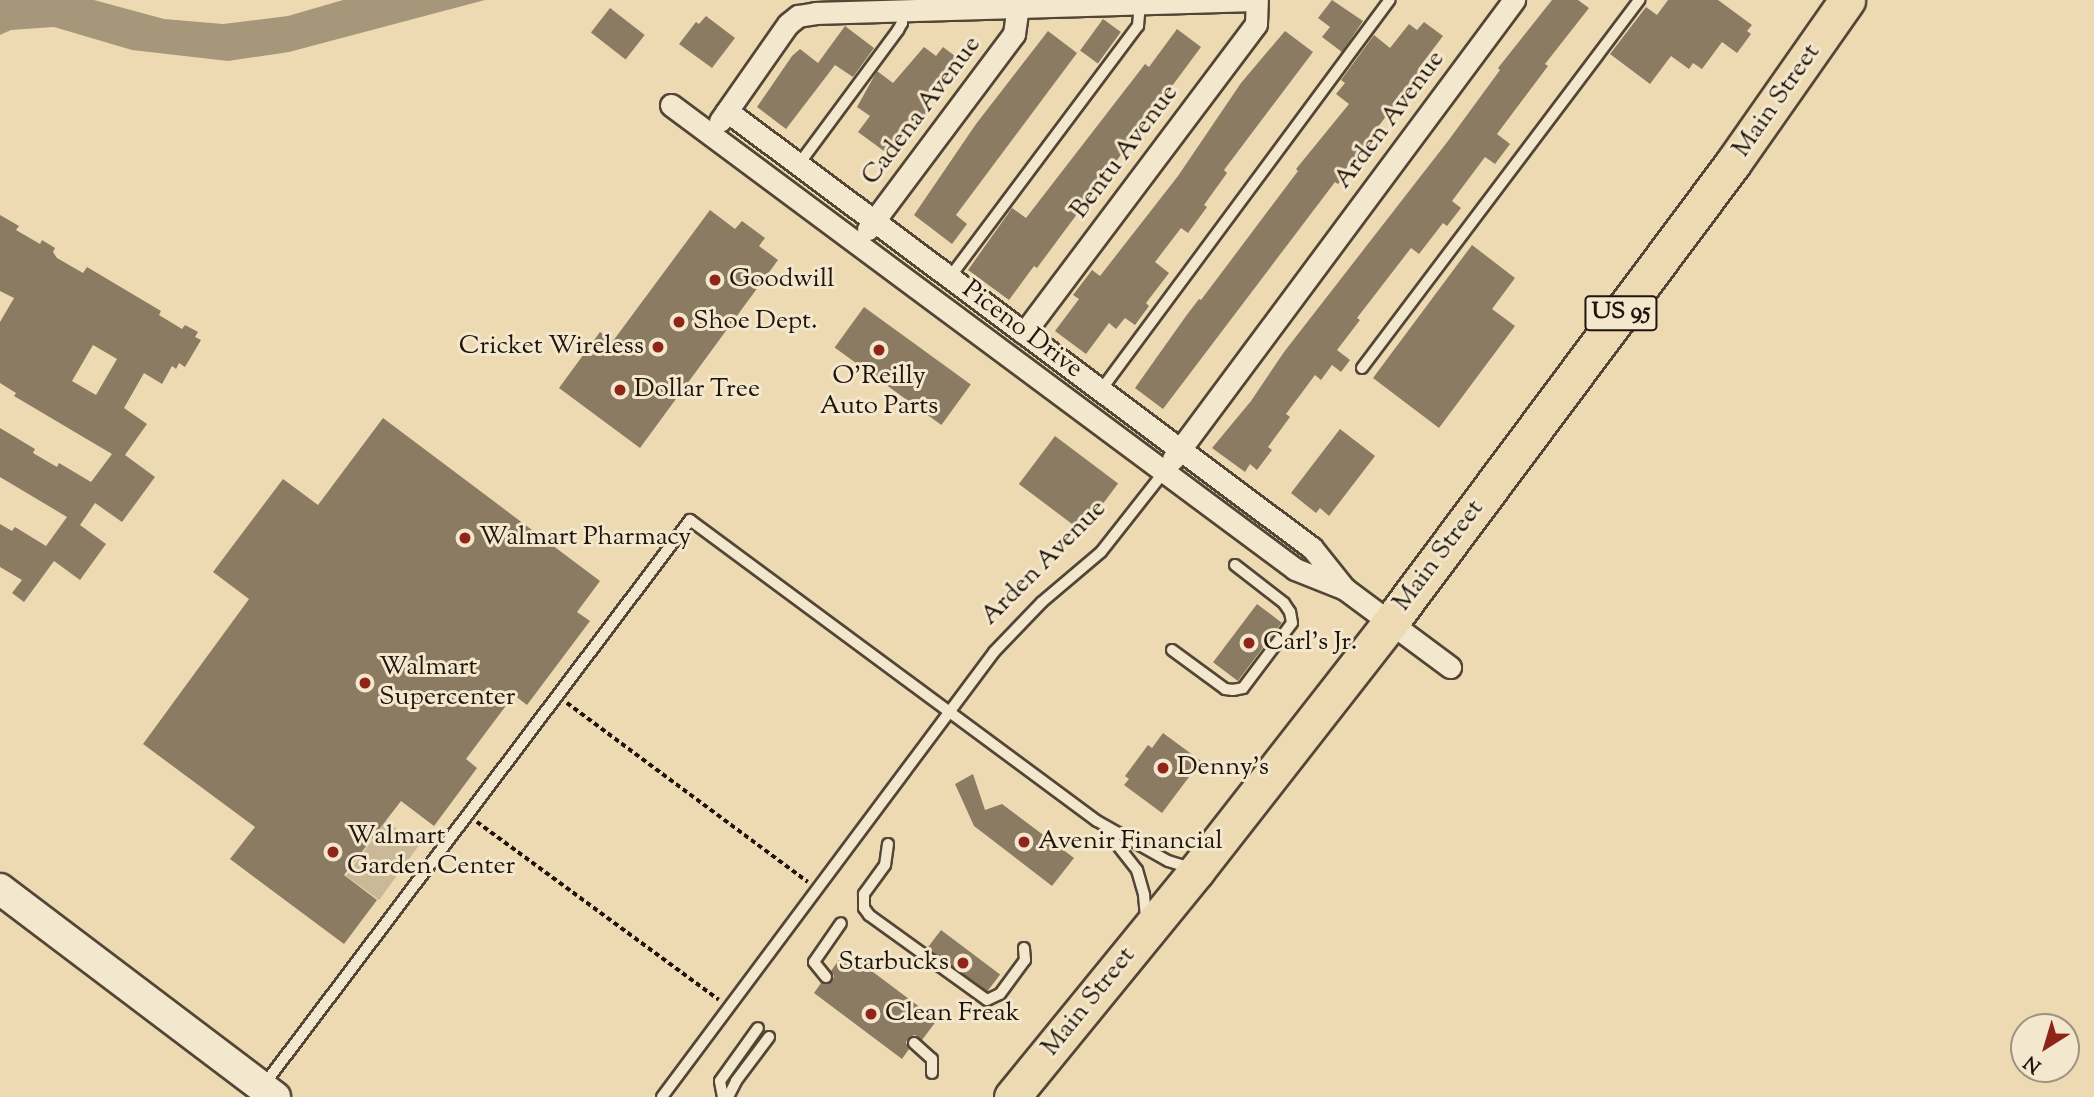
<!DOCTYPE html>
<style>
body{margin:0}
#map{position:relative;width:2094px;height:1097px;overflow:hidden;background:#eddab2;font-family:"Sorts Mill Goudy",serif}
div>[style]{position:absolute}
.green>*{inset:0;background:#cab896;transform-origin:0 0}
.water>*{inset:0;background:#a7977a}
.building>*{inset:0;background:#8b7b62;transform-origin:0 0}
.path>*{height:3.5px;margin-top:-1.75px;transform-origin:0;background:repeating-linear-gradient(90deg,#20140c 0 5px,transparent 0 8.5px)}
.roads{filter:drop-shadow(2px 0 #534636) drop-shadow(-2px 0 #534636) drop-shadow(0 2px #534636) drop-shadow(0 -2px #534636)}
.service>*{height:10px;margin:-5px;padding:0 5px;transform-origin:5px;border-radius:5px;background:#f3e7cd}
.minor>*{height:21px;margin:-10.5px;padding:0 10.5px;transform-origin:10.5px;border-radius:10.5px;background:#f3e7cd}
.secondary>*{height:30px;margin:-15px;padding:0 15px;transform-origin:15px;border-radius:15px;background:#f3e7cd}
.trunk>*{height:35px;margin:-17.5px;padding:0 17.5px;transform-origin:17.5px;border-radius:17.5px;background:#eddab2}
.dots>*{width:19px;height:19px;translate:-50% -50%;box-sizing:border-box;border:4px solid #f3e7cd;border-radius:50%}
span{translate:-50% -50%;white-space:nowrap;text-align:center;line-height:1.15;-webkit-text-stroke:6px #f3e7cd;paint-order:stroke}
.shield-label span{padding:2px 5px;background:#f3e7cd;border:2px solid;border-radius:5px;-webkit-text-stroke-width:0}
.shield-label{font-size:24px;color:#20140c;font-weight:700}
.street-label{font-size:26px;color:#20140c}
.poi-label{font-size:26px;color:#20140c}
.left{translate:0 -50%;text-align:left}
.right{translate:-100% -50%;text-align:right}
.north{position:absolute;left:2010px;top:1013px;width:70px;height:70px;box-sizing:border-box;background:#f3e7cd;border:2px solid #9f9380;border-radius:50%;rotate:217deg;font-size:19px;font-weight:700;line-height:28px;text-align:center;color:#20140c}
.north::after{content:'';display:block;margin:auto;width:24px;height:32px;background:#8f2418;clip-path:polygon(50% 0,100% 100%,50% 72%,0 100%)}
</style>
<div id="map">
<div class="green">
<div style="left:386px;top:821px;width:41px;height:68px;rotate:36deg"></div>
</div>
<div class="water">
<div style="clip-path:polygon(0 0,94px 0,164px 19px,223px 24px,288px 16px,343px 0,485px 0,289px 52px,228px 61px,132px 50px,54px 27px,11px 30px,0 35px)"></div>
</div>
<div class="building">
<div style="clip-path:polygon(1332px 0,1363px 21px,1342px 52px,1322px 37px,1330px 27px,1318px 18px)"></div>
<div style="clip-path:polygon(1552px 0,1578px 0,1589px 8px,1545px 64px,1548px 66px,1497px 134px,1510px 144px,1495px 164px,1485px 157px,1452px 201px,1461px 208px,1447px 226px,1443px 223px,1419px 254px,1411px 248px,1357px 318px,1360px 320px,1337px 350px,1350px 360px,1341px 372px,1332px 365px,1321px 380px,1315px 375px,1286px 414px,1290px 417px,1268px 447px,1272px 450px,1257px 470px,1250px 464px,1245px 472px,1212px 448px,1251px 401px,1284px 352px,1448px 141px,1500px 70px,1498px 68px)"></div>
<div style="clip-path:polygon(1668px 0,1718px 0,1752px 25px,1747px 31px,1751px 34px,1737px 53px,1722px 42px,1702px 69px,1693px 63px,1689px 69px,1671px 56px,1650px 84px,1610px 54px,1646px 7px,1657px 15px)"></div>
<div style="left:610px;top:8px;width:44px;height:31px;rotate:38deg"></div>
<div style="clip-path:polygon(706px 16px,735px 38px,712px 68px,679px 44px,696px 22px,699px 24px)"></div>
<div style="left:1103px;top:19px;width:22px;height:39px;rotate:36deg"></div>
<div style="clip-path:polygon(1424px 22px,1443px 36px,1418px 69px,1428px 76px,1417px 91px,1410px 85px,1345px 170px,1348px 172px,1338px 184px,1335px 182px,1163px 409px,1135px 388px,1186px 316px,1199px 299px,1201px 300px,1298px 171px,1296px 169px,1349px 104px,1336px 94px,1345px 83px,1341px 80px,1374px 35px,1390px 48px,1409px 24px,1417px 30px)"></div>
<div style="clip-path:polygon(845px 26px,874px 48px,853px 77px,835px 65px,786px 129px,757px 107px,792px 56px,800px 49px,818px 63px)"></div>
<div style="clip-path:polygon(1177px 29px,1201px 47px,1037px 268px,1034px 266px,1009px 300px,968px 270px,1012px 208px,1026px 218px,1145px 64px,1149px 67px)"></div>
<div style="clip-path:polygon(1048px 31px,1077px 53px,956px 215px,967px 224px,952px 244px,914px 215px,976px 124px)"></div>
<div style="clip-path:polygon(1285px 31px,1313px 52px,1224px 170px,1227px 173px,1204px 205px,1207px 207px,1188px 233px,1181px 228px,1155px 262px,1169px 273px,1146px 303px,1149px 306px,1135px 325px,1125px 318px,1116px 329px,1109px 323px,1086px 354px,1055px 331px,1079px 299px,1073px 295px,1092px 270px,1100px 276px,1178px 176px,1241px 83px)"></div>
<div style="clip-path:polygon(924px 47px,936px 56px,943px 47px,959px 59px,923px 107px,928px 111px,915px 128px,910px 124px,888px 154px,858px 132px,870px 116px,857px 107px,877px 71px,893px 83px)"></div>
<div style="clip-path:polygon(710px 210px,735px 229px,742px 221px,765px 238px,759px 246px,778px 260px,640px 448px,559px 388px,600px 332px,613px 341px)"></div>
<div style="clip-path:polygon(evenodd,0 215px,19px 226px,16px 230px,40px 244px,42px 240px,55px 248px,53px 252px,57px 258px,83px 273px,87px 267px,161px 311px,159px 315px,182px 329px,185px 325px,198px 332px,195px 337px,201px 340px,185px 367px,179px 363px,176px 369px,172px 366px,162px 384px,144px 373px,124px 408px,147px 424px,125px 455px,155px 477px,122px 522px,95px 503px,80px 525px,106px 544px,80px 580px,54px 561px,24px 602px,12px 593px,22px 580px,0 567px,0 524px,12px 531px,15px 527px,46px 546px,67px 517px,0 477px,0 428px,35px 449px,33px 453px,57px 467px,59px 463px,91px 482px,112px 454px,14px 396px,16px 393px,0 383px,0 322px,14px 298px,0 291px,0 215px,93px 345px,117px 359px,96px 395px,72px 381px,93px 345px)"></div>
<div style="clip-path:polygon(1472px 245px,1515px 278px,1492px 309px,1515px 326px,1439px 428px,1373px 378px)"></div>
<div style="left:864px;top:307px;width:132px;height:50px;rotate:36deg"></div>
<div style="clip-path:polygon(383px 418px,600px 581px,577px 612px,590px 621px,527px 705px,514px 695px,466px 759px,477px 768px,434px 826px,401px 801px,344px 875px,377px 900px,344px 944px,230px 859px,255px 827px,143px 744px,249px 599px,213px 572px,283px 479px,318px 505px)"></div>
<div style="clip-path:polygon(1340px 429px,1375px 456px,1329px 516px,1320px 508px,1316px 513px,1291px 493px)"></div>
<div style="left:1055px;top:436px;width:79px;height:60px;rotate:37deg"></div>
<div style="left:1257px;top:604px;width:31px;height:73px;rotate:37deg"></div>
<div style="clip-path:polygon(1163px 733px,1201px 761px,1162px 813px,1124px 785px,1129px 779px,1125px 776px,1148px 745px,1152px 748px)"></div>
<div style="clip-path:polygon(973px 774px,985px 810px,1002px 804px,1074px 858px,1052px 886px,974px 826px,955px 784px)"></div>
<div style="left:941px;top:930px;width:74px;height:22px;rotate:37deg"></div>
<div style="clip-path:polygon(845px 951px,937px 1020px,922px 1040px,915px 1035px,909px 1037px,906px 1042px,909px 1049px,902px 1059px,814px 993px,821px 983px,831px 983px,834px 976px,831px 971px)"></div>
</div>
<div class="path">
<div style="left:567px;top:703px;width:300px;rotate:36.6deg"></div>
<div style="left:477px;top:822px;width:300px;rotate:36.3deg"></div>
</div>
<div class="roads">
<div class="service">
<div style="left:799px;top:164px;width:167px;rotate:-53.5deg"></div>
<div style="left:898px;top:30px;width:8px;rotate:-60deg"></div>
<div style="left:902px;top:23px;width:13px;rotate:-99deg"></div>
<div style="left:950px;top:277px;width:314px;rotate:-53.2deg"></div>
<div style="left:1138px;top:26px;width:22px;rotate:-85deg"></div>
<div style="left:1362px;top:368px;width:461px;rotate:-53deg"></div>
<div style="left:1101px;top:390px;width:485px;rotate:-53.5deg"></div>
<div style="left:1172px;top:650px;width:66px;rotate:36.3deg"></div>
<div style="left:1225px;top:689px;width:8px;rotate:7deg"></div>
<div style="left:1233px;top:690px;width:10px;rotate:-11deg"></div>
<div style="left:1243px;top:688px;width:81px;rotate:-53deg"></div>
<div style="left:1292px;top:623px;width:11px;rotate:-100deg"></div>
<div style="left:1290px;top:612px;width:11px;rotate:-124deg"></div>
<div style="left:1284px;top:603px;width:62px;rotate:-142.2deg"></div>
<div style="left:1108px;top:833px;width:47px;rotate:51.9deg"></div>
<div style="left:1137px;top:870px;width:26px;rotate:74deg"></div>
<div style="left:1144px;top:895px;width:23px;rotate:85deg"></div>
<div style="left:888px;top:844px;width:21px;rotate:98deg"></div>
<div style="left:885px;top:865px;width:36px;rotate:126deg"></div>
<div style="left:864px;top:894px;width:14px;rotate:90deg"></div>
<div style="left:864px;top:908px;width:9px;rotate:54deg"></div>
<div style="left:869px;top:915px;width:145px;rotate:35.8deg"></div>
<div style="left:987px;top:1000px;width:14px;rotate:-25deg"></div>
<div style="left:1000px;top:994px;width:42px;rotate:-53.7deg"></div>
<div style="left:1025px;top:960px;width:12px;rotate:-95deg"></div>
<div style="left:826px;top:977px;width:19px;rotate:-129deg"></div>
<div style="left:814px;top:962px;width:47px;rotate:-55.3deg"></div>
<div style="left:914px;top:1043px;width:24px;rotate:42deg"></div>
<div style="left:932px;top:1059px;width:14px;rotate:90deg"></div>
<div style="left:263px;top:1086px;width:709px;rotate:-52.97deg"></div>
<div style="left:690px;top:520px;width:506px;rotate:36.49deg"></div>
<div style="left:1097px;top:821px;width:81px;rotate:29.4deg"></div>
<div style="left:1168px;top:861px;width:24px;rotate:17deg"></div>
<div style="left:662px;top:1097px;width:555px;rotate:-53.27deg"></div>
<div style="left:994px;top:652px;width:69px;rotate:-46.2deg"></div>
<div style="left:1042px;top:602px;width:77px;rotate:-40.3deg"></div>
<div style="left:1101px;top:552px;width:102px;rotate:-51.8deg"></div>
<div style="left:723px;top:1097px;width:16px;rotate:-101deg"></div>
<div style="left:720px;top:1081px;width:65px;rotate:-54.4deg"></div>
<div style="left:728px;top:1097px;width:18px;rotate:-63deg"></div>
<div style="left:736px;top:1081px;width:55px;rotate:-53.1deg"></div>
</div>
<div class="minor">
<div style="left:671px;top:105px;width:778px;rotate:36.63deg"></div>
<div style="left:1295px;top:569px;width:54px;rotate:21.8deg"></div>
<div style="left:1345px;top:589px;width:131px;rotate:36.6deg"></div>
<div style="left:727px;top:111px;width:730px;rotate:36.76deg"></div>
<div style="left:1312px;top:548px;width:51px;rotate:51.3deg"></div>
<div style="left:720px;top:121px;width:118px;rotate:-55deg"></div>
<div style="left:788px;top:24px;width:13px;rotate:-39deg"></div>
<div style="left:798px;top:16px;width:18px;rotate:-9deg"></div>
<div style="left:816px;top:13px;width:429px;rotate:-1.7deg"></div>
<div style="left:868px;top:229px;width:244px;rotate:-53.2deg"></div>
<div style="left:1014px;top:34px;width:27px;rotate:-82deg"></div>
<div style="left:1024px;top:333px;width:386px;rotate:-53.1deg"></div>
<div style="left:1256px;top:24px;width:24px;rotate:-88deg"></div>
<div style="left:1173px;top:459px;width:572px;rotate:-53.39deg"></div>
</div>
<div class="secondary">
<div style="left:0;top:889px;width:345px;rotate:37.1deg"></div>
</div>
<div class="trunk">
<div style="left:1012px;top:1097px;width:293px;rotate:-50.8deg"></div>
<div style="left:1197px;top:870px;width:313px;rotate:-52deg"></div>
<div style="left:1390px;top:623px;width:574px;rotate:-53.29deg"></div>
<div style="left:1733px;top:163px;width:199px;rotate:-55deg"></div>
</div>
</div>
<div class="dots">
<div style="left:715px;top:280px;background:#8f2418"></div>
<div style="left:679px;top:322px;background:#8f2418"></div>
<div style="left:658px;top:347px;background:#8f2418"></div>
<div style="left:879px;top:350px;background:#8f2418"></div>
<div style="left:620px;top:390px;background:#8f2418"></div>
<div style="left:465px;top:538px;background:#8f2418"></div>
<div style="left:1249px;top:643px;background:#8f2418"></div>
<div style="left:365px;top:683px;background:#8f2418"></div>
<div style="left:1163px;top:768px;background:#8f2418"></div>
<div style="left:1024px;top:842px;background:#8f2418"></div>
<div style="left:333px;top:852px;background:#8f2418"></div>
<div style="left:963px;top:963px;background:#8f2418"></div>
<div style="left:871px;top:1014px;background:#8f2418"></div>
</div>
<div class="shield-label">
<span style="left:1621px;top:313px">US 95</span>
</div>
<div class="street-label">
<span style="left:1777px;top:101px;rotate:-55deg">Main Street</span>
<span style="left:922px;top:111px;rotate:-53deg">Cadena Avenue</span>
<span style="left:1390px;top:120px;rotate:-53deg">Arden Avenue</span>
<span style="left:1125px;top:152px;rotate:-53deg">Bentu Avenue</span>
<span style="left:1022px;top:330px;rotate:37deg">Piceno Drive</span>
<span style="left:1439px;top:556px;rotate:-53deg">Main Street</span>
<span style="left:1044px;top:563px;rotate:-45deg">Arden Avenue</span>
<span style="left:1089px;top:1002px;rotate:-51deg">Main Street</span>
</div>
<div class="poi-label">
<span class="left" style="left:729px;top:280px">Goodwill</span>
<span class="left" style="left:693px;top:322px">Shoe Dept.</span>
<span class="right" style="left:644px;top:347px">Cricket Wireless</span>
<span style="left:879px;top:392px">O'Reilly<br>Auto Parts</span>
<span class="left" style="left:634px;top:390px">Dollar Tree</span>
<span class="left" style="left:479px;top:538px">Walmart Pharmacy</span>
<span class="left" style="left:1263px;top:643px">Carl's Jr.</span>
<span class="left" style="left:379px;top:683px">Walmart<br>Supercenter</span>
<span class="left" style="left:1177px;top:768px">Denny's</span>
<span class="left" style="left:347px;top:852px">Walmart<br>Garden Center</span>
<span class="left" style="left:1038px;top:842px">Avenir Financial</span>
<span class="right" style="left:949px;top:963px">Starbucks</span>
<span class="left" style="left:885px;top:1014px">Clean Freak</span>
</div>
<div class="north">N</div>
</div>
